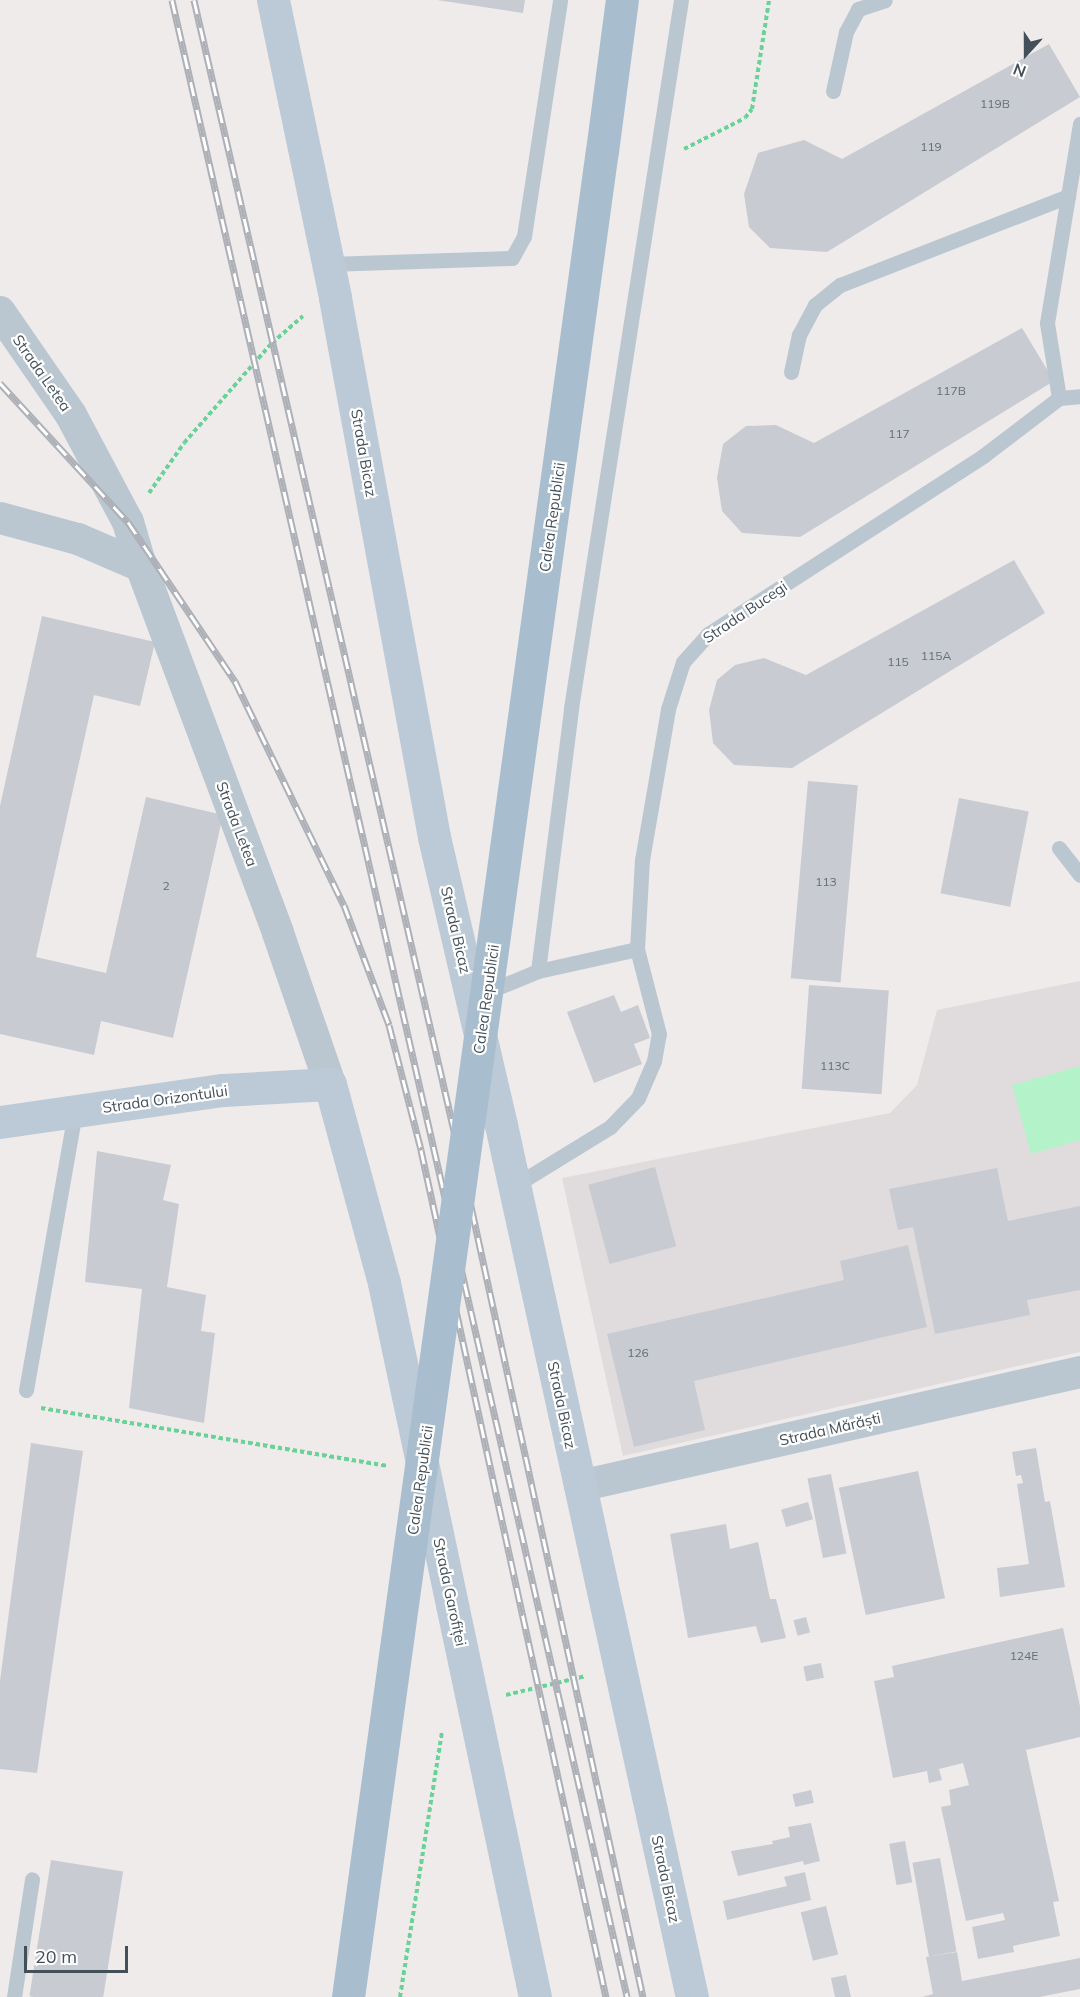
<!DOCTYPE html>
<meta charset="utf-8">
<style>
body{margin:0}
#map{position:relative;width:1080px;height:1997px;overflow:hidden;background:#efebeb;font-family:Mulish,sans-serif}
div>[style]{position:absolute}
.education>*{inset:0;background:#e0dcdd}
.green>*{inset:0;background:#b4f2c9}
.building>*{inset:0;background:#c8cbd1;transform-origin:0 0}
.path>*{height:4px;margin-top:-2px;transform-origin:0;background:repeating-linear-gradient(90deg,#6ad299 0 4.5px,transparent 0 7.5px)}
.lane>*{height:15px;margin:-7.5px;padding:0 7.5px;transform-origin:7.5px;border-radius:7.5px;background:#bbc7d0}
.street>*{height:32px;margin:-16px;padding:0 16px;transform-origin:16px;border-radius:16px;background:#bbc7d0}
.secondary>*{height:33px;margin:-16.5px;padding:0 16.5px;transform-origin:16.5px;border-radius:16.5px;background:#bccad7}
.primary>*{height:33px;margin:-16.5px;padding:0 16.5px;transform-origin:16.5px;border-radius:16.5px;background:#a8bdce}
.rail>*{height:7px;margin-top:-3.5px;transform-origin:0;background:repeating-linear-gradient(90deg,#fff 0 14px,#adb1b7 0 28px);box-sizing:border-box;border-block:2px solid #adb1b7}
.primary-bridge>*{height:33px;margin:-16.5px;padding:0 16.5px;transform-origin:16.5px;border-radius:16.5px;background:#a8bdce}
span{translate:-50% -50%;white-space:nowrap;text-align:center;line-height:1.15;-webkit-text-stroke:4.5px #fff;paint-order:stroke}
.number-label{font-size:12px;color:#646f78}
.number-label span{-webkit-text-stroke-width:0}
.street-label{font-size:15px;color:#43505a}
.north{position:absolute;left:996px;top:24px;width:60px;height:60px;-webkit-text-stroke:4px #fff;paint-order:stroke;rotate:201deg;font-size:16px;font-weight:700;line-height:24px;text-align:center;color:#43505a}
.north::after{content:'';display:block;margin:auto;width:21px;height:27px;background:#43505a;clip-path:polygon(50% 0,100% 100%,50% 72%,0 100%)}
.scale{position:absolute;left:24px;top:1946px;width:104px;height:27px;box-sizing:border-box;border:3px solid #43505a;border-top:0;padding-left:8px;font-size:18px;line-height:21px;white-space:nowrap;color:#43505a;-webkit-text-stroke:4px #fff;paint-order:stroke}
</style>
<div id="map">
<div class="education">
<div style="clip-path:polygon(1080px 981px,1080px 1352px,623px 1456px,562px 1178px,890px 1113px,917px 1085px,937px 1010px)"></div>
</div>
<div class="green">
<div style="clip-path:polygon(1080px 1066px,1080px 1140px,1031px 1154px,1012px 1085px)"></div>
</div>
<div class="building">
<div style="clip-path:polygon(437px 0,525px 0,523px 13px)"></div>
<div style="clip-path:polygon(1049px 44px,1080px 97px,827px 252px,770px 248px,749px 227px,744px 194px,758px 153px,804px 140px,842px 159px)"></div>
<div style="clip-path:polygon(1022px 328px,1054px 381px,800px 537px,742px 533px,722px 511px,717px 478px,723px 444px,746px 426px,776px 425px,814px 443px)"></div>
<div style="clip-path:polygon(1014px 560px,1045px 613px,792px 768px,734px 765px,713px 743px,709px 710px,717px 680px,735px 665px,764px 658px,806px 675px)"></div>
<div style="clip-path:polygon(42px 616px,155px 642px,140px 706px,94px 695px,36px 957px,106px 973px,146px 797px,223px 815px,173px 1038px,101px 1021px,94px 1055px,0 1034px,0 806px)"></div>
<div style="left:808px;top:781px;width:50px;height:198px;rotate:5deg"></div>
<div style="left:959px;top:798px;width:71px;height:97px;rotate:11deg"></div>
<div style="left:809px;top:985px;width:80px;height:104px;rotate:4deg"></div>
<div style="clip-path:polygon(614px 995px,621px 1012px,638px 1005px,650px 1038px,634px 1044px,642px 1064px,594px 1083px,567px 1012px)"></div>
<div style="clip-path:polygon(97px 1151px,171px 1165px,163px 1200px,179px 1204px,167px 1287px,206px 1295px,201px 1331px,215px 1333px,204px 1423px,129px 1408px,142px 1289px,85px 1282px)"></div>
<div style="left:655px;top:1167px;width:82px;height:69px;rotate:75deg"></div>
<div style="clip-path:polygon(997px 1168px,1008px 1221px,1080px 1206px,1080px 1290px,1027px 1300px,1030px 1315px,935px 1334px,913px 1227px,898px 1230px,889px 1189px)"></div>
<div style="clip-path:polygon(908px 1245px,927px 1327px,694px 1381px,705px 1430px,634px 1447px,607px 1334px,844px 1280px,840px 1261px)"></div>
<div style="clip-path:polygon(31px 1443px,83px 1451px,37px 1773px,0 1769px,0 1681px)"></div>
<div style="clip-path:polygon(1036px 1448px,1045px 1502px,1050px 1501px,1065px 1587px,1000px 1597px,997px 1568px,1029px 1564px,1017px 1484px,1023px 1483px,1021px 1475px,1016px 1476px,1012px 1452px)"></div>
<div style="left:918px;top:1471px;width:130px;height:81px;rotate:78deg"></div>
<div style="left:831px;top:1474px;width:81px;height:24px;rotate:79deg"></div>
<div style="left:808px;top:1502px;width:18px;height:28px;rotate:74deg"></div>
<div style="clip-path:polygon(726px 1524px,730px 1549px,758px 1542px,770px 1599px,776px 1599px,786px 1638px,761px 1643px,756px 1626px,688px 1638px,670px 1534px)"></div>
<div style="left:806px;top:1617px;width:16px;height:13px;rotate:75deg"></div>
<div style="clip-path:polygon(1063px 1628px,1080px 1706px,1080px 1737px,1026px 1750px,1059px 1901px,1053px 1902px,1060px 1936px,1013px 1946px,1014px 1952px,978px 1959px,972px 1927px,1005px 1920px,1003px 1913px,966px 1921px,941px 1807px,951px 1805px,949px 1790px,969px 1785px,963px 1763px,939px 1769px,942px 1780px,929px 1783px,927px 1771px,893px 1778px,874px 1681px,894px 1677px,892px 1666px)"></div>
<div style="left:821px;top:1663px;width:15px;height:18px;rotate:79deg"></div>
<div style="left:811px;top:1790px;width:13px;height:19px;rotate:77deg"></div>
<div style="clip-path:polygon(811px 1823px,820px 1861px,804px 1865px,803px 1861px,738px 1876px,731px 1851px,773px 1844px,772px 1841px,790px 1837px,788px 1827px)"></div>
<div style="left:905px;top:1841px;width:42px;height:16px;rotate:80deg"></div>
<div style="left:940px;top:1858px;width:95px;height:28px;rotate:80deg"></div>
<div style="left:51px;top:1860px;width:73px;height:138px;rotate:9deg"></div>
<div style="clip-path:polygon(805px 1872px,811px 1900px,727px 1920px,723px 1901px,787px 1886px,784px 1877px)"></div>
<div style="left:826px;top:1906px;width:50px;height:26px;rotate:76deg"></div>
<div style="clip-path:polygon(957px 1952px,962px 1981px,1080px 1958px,1080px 1989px,1039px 1997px,922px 1997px,933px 1994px,926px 1957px)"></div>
<div style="clip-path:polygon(846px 1975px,851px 1997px,835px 1997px,831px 1978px)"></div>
</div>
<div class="path">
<div style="left:684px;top:149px;width:68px;rotate:-26.9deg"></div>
<div style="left:745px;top:118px;width:11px;rotate:-52deg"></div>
<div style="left:752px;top:109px;width:110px;rotate:-81.1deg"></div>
<div style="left:149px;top:493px;width:61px;rotate:-55deg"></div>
<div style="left:184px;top:443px;width:133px;rotate:-48.7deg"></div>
<div style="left:272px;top:343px;width:41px;rotate:-41.1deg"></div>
<div style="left:41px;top:1408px;width:350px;rotate:9.5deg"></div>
<div style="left:506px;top:1695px;width:82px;rotate:-13.4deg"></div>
<div style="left:400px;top:1997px;width:269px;rotate:-81deg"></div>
</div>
<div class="lane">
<div style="left:833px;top:91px;width:60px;rotate:-77.6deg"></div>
<div style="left:846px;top:32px;width:26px;rotate:-62deg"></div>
<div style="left:858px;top:9px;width:28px;rotate:-18deg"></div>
<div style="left:328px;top:264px;width:184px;rotate:-1.9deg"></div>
<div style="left:512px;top:258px;width:25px;rotate:-61deg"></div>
<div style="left:524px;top:236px;width:239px;rotate:-81.3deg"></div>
<div style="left:791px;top:372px;width:38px;rotate:-78deg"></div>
<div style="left:799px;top:335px;width:34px;rotate:-62deg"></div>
<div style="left:815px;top:305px;width:32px;rotate:-39deg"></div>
<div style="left:840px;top:285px;width:245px;rotate:-21.3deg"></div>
<div style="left:1059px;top:398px;width:76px;rotate:-99.1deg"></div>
<div style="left:1047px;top:323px;width:202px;rotate:-80.6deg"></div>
<div style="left:1059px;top:848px;width:34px;rotate:52deg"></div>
<div style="left:538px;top:971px;width:265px;rotate:-82.8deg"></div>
<div style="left:571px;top:708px;width:716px;rotate:-81.17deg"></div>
<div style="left:487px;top:992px;width:55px;rotate:-22.4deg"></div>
<div style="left:538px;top:971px;width:101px;rotate:-12.5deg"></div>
<div style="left:637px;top:949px;width:89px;rotate:-86.8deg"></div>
<div style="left:642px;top:860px;width:153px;rotate:-80.2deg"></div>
<div style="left:668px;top:709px;width:49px;rotate:-72.3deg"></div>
<div style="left:683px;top:662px;width:38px;rotate:-48deg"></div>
<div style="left:708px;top:634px;width:328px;rotate:-32.9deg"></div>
<div style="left:983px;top:456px;width:96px;rotate:-37.3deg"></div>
<div style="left:1059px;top:398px;width:21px;rotate:-5deg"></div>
<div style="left:514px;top:1186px;width:113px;rotate:-31.6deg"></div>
<div style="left:610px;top:1127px;width:40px;rotate:-46deg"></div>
<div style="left:638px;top:1098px;width:40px;rotate:-66.6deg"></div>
<div style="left:654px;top:1061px;width:27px;rotate:-80deg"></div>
<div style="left:659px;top:1034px;width:88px;rotate:-104.5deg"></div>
<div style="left:26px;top:1390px;width:283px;rotate:-80deg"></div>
<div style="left:14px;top:1997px;width:119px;rotate:-81.3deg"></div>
</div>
<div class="street">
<div style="left:0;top:312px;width:125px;rotate:55.4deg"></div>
<div style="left:71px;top:415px;width:121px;rotate:62deg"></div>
<div style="left:128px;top:522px;width:46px;rotate:73.5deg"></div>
<div style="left:0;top:518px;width:81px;rotate:15.1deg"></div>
<div style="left:78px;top:539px;width:69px;rotate:23.2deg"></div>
<div style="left:141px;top:566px;width:392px;rotate:69.5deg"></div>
<div style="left:278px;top:933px;width:160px;rotate:71deg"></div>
<div style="left:580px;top:1486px;width:513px;rotate:-12.84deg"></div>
</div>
<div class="secondary">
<div style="left:273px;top:0;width:304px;rotate:78.2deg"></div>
<div style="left:335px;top:298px;width:548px;rotate:79.59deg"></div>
<div style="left:434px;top:837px;width:296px;rotate:76.9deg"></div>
<div style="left:501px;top:1125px;width:893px;rotate:77.65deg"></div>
<div style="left:0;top:1122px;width:225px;rotate:-8.2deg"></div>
<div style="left:223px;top:1090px;width:107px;rotate:-3.2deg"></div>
<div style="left:330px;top:1084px;width:206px;rotate:74.8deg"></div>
<div style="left:384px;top:1283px;width:730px;rotate:78.06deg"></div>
</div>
<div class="primary">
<div style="left:602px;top:151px;width:152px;rotate:-82.5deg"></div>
</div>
<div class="rail">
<div style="left:172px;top:0;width:2048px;rotate:77.16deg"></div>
<div style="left:194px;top:0;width:1214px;rotate:77.05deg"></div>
<div style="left:466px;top:1183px;width:833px;rotate:77.73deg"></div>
<div style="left:0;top:383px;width:189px;rotate:47.4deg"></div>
<div style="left:128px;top:522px;width:192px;rotate:56.1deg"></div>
<div style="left:235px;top:681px;width:249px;rotate:64.1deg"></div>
<div style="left:344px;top:905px;width:128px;rotate:69.4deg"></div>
<div style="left:389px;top:1025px;width:129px;rotate:75.6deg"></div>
<div style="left:421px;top:1150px;width:867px;rotate:77.68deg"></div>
</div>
<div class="primary-bridge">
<div style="left:348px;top:1997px;width:1863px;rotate:-82.17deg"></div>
</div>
<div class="number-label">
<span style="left:995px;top:104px">119B</span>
<span style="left:931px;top:147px">119</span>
<span style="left:951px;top:391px">117B</span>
<span style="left:899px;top:434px">117</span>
<span style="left:936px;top:656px">115A</span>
<span style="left:898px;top:662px">115</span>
<span style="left:826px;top:882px">113</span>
<span style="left:166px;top:886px">2</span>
<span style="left:835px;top:1066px">113C</span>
<span style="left:638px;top:1353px">126</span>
<span style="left:1024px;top:1656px">124E</span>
</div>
<div class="street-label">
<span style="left:42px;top:373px;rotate:55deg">Strada Letea</span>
<span style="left:364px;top:453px;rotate:80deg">Strada Bicaz</span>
<span style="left:552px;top:517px;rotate:-82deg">Calea Republicii</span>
<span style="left:745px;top:612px;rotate:-34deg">Strada Bucegi</span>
<span style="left:237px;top:824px;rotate:69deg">Strada Letea</span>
<span style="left:456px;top:930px;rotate:77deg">Strada Bicaz</span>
<span style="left:486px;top:999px;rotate:-82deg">Calea Republicii</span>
<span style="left:165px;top:1099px;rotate:-8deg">Strada Orizontului</span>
<span style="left:562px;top:1405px;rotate:78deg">Strada Bicaz</span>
<span style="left:830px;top:1429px;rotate:-13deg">Strada Mărăști</span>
<span style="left:420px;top:1480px;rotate:-82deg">Calea Republicii</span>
<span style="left:450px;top:1592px;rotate:78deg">Strada Garofiței</span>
<span style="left:666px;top:1879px;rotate:78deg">Strada Bicaz</span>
</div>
<div class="north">N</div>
<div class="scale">20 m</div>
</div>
